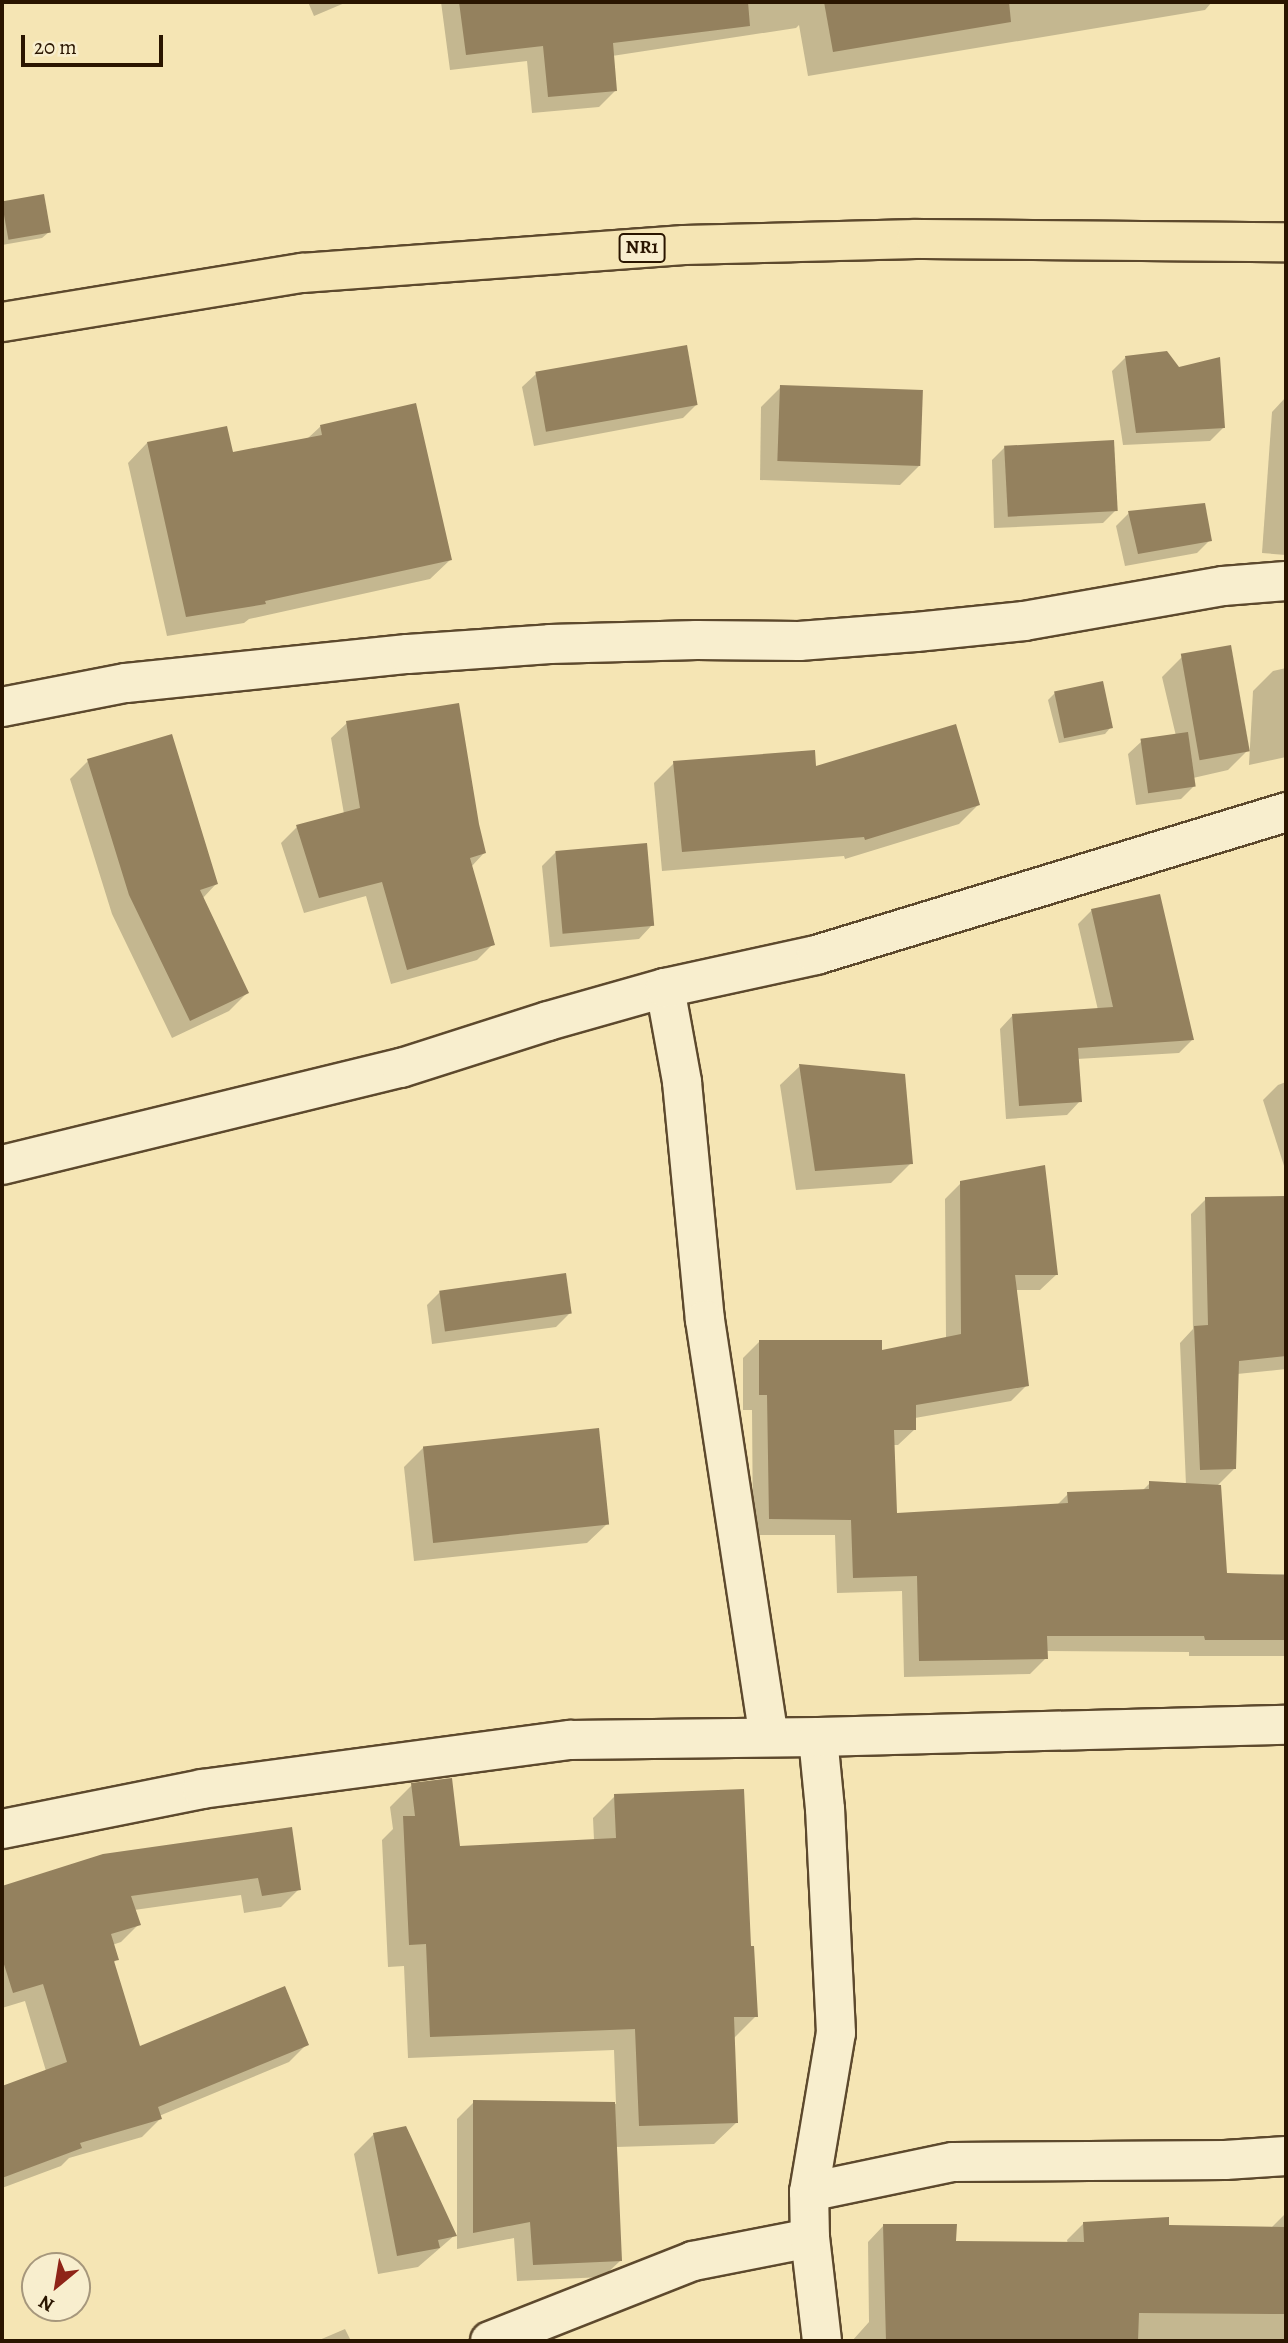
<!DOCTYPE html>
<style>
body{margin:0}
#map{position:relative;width:1288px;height:2343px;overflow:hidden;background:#f5e5b4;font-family:Alegreya,serif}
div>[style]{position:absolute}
.shadow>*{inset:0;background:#0003}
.building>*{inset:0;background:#94815e;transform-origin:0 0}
.roads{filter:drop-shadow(2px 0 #5d492d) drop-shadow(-2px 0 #5d492d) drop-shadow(0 2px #5d492d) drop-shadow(0 -2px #5d492d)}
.street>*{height:38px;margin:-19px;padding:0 19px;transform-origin:19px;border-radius:19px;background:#f8eece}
.secondary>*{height:38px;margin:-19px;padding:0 19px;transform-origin:19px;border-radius:19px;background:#f8eece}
.highway>*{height:38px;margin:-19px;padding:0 19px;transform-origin:19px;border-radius:19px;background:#f5e5b4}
span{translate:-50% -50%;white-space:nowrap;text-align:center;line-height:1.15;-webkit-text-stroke:5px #f8eece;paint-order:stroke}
.shield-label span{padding:2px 5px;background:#f8eece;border:2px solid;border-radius:5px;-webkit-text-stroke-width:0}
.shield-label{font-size:19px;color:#2a1500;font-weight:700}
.frame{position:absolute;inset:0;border:4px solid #2a1500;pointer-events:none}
.north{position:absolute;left:21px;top:2252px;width:70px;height:70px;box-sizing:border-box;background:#f8eece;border:2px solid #a6977c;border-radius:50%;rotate:210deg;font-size:19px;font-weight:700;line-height:28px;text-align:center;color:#2a1500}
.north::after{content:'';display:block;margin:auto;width:24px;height:32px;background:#8f2418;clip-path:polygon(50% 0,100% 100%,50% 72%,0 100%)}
.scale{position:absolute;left:21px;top:35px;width:142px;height:32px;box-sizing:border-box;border:4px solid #2a1500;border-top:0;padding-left:9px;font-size:21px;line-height:24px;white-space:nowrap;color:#2a1500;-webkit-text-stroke:5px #f8eece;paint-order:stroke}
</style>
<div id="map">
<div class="shadow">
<div style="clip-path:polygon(308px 2px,347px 2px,314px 16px)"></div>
<div style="clip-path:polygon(441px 2px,1212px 2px,1205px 10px,808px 76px,799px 25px,796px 28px,612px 56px,616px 90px,599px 107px,532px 113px,527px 61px,450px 70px)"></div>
<div style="clip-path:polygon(42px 196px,49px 232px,42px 238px,2px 245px,2px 203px)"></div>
<div style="clip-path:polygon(1125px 358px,1223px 428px,1210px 441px,1123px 445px,1112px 371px)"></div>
<div style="clip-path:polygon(536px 374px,696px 405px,683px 418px,534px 446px,522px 387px)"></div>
<div style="clip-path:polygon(781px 387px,919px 466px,900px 485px,760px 480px,761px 407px)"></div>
<div style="clip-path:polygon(1286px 397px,1286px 555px,1262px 553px,1272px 412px)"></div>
<div style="clip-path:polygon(321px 426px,450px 560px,430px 579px,249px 619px,244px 623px,167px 636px,128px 463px,147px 443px,231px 454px,307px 439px)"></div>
<div style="clip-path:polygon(1005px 447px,1116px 510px,1103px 523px,994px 528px,992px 460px)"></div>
<div style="clip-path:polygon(1129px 513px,1210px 540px,1197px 553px,1125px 566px,1116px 526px)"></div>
<div style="clip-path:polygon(1182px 657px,1248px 750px,1228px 770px,1193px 778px,1194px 786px,1181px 799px,1136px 805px,1128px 754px,1142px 741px,1176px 736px,1162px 677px)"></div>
<div style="clip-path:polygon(1286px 668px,1286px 757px,1249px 765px,1253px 691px,1273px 671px)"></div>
<div style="clip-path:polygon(1055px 693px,1111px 727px,1105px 734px,1059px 743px,1048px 700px)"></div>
<div style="clip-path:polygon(347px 723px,477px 825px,484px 853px,471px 867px,493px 944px,477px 960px,391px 984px,366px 896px,304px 913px,281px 843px,297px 827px,344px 814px,331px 738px)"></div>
<div style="clip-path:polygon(88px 761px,216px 884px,202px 899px,247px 993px,229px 1011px,172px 1038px,112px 914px,70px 779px)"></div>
<div style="clip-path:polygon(674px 763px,814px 768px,978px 805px,959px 824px,845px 859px,844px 856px,662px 871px,654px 783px)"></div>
<div style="clip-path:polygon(556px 852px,652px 925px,639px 939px,550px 947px,542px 866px)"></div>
<div style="clip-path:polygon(1092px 910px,1192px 1040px,1179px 1053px,1077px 1059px,1080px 1101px,1067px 1115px,1006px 1119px,1000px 1029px,1013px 1015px,1098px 1010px,1078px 924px)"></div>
<div style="clip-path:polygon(800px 1066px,911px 1163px,891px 1183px,796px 1190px,780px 1085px)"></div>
<div style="clip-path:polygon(1286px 1082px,1286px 1172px,1263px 1100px,1278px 1085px)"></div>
<div style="clip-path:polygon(961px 1183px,1057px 1274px,1040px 1290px,1015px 1290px,1027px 1385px,1011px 1401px,915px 1418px,915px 1429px,898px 1445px,893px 1445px,895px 1515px,1056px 1506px,1068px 1494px,1142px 1491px,1150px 1483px,1186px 1485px,1180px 1343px,1193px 1329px,1191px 1214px,1206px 1199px,1286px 1198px,1286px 1369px,1237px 1374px,1234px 1469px,1216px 1487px,1225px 1575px,1286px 1574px,1286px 1656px,1189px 1656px,1189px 1652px,1046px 1651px,1046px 1658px,1030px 1674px,904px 1677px,902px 1591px,837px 1593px,835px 1535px,753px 1535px,752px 1410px,743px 1410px,743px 1358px,760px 1341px,881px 1352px,946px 1338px,945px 1199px)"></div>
<div style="clip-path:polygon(440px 1292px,570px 1313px,556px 1327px,432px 1344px,427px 1305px)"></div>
<div style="clip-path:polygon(424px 1447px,607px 1524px,587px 1543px,414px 1561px,404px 1467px)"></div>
<div style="clip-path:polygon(412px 1785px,459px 1848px,594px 1840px,593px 1818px,615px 1796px,749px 1948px,756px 2016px,733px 2039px,737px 2122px,714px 2144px,616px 2147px,620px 2261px,603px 2277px,517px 2281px,514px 2238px,457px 2249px,457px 2119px,474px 2102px,616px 2104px,614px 2050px,408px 2058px,404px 1966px,388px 1967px,382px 1840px,393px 1829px,390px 1807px)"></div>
<div style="clip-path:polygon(290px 1829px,299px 1889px,281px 1907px,244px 1913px,241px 1895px,134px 1910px,139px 1924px,121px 1942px,112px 1945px,117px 1959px,112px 1964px,138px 2048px,307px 2044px,289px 2062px,159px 2116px,160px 2119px,142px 2137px,69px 2158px,61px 2166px,2px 2188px,2px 2088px,46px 2071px,25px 2001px,2px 2008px,2px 1888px,103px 1855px)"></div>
<div style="clip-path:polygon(374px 2134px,455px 2235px,418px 2267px,378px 2274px,354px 2154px)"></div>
<div style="clip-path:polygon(1284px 2215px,1286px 2215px,1286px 2341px,852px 2341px,869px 2322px,868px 2242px,884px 2225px,955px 2243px,1068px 2244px,1067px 2240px,1084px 2223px,1270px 2229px)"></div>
<div style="clip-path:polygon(345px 2329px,351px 2341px,317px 2341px)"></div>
</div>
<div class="building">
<div style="clip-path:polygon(459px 2px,748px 2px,750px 26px,613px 43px,617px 91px,548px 97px,543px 46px,466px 55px)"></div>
<div style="clip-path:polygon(824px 2px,1009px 2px,1011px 22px,833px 52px)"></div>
<div style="left:44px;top:194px;width:39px;height:43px;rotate:80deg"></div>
<div style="left:687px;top:345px;width:61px;height:154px;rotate:80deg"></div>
<div style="clip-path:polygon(1167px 351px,1179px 367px,1220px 357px,1225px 428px,1136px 433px,1125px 356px)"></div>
<div style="left:780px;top:385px;width:143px;height:76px;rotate:2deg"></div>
<div style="clip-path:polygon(416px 403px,452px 560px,265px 601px,266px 604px,186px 617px,147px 442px,227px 426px,233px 452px,322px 435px,320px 425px)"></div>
<div style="left:1114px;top:440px;width:71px;height:110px;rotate:87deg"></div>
<div style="clip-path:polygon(1205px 503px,1212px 541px,1138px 554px,1128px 511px)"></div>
<div style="left:1231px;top:645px;width:108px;height:51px;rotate:80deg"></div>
<div style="left:1103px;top:681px;width:48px;height:50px;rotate:78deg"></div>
<div style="clip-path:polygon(459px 703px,479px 824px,486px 853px,470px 858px,495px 945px,407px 970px,382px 882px,319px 898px,296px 825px,360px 808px,346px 721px)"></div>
<div style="clip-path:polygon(956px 724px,980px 805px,865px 840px,864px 837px,682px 852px,673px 761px,815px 750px,816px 766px)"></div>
<div style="left:1188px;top:732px;width:55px;height:48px;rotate:82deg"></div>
<div style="clip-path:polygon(172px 734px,218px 884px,200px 890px,249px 993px,190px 1021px,129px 895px,87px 759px)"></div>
<div style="left:647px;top:843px;width:83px;height:92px;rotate:85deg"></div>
<div style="clip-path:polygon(1160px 894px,1194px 1040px,1078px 1048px,1082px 1102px,1019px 1106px,1012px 1014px,1113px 1007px,1091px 909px)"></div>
<div style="clip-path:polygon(799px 1064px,905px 1074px,913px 1164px,815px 1171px)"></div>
<div style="clip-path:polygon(1045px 1165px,1058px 1275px,1015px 1275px,1029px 1386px,916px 1405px,916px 1430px,894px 1430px,897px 1513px,1068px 1503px,1067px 1492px,1149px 1489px,1149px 1481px,1221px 1485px,1227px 1573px,1286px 1575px,1286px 1640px,1205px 1640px,1204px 1636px,1047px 1636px,1048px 1659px,919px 1661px,917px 1576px,853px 1578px,851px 1520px,769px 1519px,767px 1395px,759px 1395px,759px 1340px,882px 1340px,882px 1350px,961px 1334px,960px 1181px)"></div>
<div style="clip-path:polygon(1286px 1196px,1286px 1356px,1239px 1361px,1236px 1469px,1200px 1470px,1194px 1326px,1208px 1325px,1205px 1197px)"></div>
<div style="left:566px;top:1273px;width:41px;height:128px;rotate:82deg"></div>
<div style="left:599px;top:1428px;width:97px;height:177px;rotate:84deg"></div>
<div style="clip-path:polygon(452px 1778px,460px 1846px,616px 1838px,614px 1794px,744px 1789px,751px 1946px,754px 1946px,758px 2017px,734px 2017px,738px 2123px,639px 2126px,635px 2029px,430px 2037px,426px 1944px,409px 1945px,403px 1816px,415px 1816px,411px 1783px)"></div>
<div style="clip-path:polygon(292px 1827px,301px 1890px,262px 1896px,258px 1878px,131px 1896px,141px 1925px,111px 1934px,119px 1960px,114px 1961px,140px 2046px,285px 1986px,309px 2045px,158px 2107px,162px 2119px,80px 2143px,82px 2148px,2px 2178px,2px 2086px,67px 2062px,43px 1984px,13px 1993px,2px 1958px,2px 1886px,103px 1854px)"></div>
<div style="clip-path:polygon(473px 2100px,615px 2102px,622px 2261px,533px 2265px,530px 2222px,473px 2233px)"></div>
<div style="clip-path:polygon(406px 2126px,457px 2236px,438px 2240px,440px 2248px,397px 2256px,373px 2133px)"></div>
<div style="clip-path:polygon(1169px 2217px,1169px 2225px,1286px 2227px,1286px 2314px,1139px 2313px,1138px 2341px,886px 2341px,883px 2224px,957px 2224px,956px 2241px,1084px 2242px,1083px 2222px)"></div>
</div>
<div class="roads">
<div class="street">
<div style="left:2px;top:707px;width:126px;rotate:-11deg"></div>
<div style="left:126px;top:683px;width:283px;rotate:-5.9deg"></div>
<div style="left:408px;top:654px;width:142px;rotate:-4deg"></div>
<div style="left:550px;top:644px;width:147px;rotate:-1.6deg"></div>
<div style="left:697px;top:640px;width:102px;rotate:0.6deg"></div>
<div style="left:799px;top:641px;width:117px;rotate:-4.4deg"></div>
<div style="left:916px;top:632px;width:109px;rotate:-5.8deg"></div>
<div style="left:1024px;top:621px;width:202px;rotate:-10deg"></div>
<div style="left:1223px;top:586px;width:63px;rotate:-4.5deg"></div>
<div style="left:665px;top:988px;width:96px;rotate:79.7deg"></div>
<div style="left:682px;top:1082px;width:239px;rotate:84.5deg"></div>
<div style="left:705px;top:1320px;width:421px;rotate:81.3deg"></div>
<div style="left:2px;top:1165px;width:411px;rotate:-13.7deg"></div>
<div style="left:401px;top:1068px;width:154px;rotate:-17.7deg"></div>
<div style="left:548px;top:1021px;width:122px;rotate:-15.8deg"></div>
<div style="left:665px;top:988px;width:155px;rotate:-12.3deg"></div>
<div style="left:816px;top:955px;width:491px;rotate:-16.9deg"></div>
<div style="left:809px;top:2192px;width:161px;rotate:-80.4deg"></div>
<div style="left:836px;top:2033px;width:224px;rotate:-92.8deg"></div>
<div style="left:825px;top:1809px;width:72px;rotate:-95.6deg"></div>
<div style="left:490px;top:2341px;width:218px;rotate:-21.5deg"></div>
<div style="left:693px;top:2261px;width:119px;rotate:-11.1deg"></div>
<div style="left:822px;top:2341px;width:104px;rotate:-96.6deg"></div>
<div style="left:810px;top:2238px;width:46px;rotate:-91.2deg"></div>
<div style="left:809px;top:2192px;width:147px;rotate:-11.8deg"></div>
<div style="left:953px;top:2162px;width:272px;rotate:-0.4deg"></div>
<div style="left:1225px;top:2160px;width:61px;rotate:-3.8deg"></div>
</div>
<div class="secondary">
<div style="left:2px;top:1829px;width:204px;rotate:-11.3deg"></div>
<div style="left:202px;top:1789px;width:371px;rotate:-7.6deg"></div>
<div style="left:570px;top:1740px;width:248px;rotate:-0.7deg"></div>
<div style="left:818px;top:1737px;width:468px;rotate:-1.5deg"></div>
</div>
<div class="highway">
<div style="left:2px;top:322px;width:304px;rotate:-9.3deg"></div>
<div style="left:302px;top:273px;width:383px;rotate:-4.2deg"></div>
<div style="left:684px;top:245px;width:232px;rotate:-1.5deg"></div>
<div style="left:916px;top:239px;width:370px;rotate:0.5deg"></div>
</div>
</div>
<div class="shield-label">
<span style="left:642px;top:248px">NR1</span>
</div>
<div class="frame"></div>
<div class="north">N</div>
<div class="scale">20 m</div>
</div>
